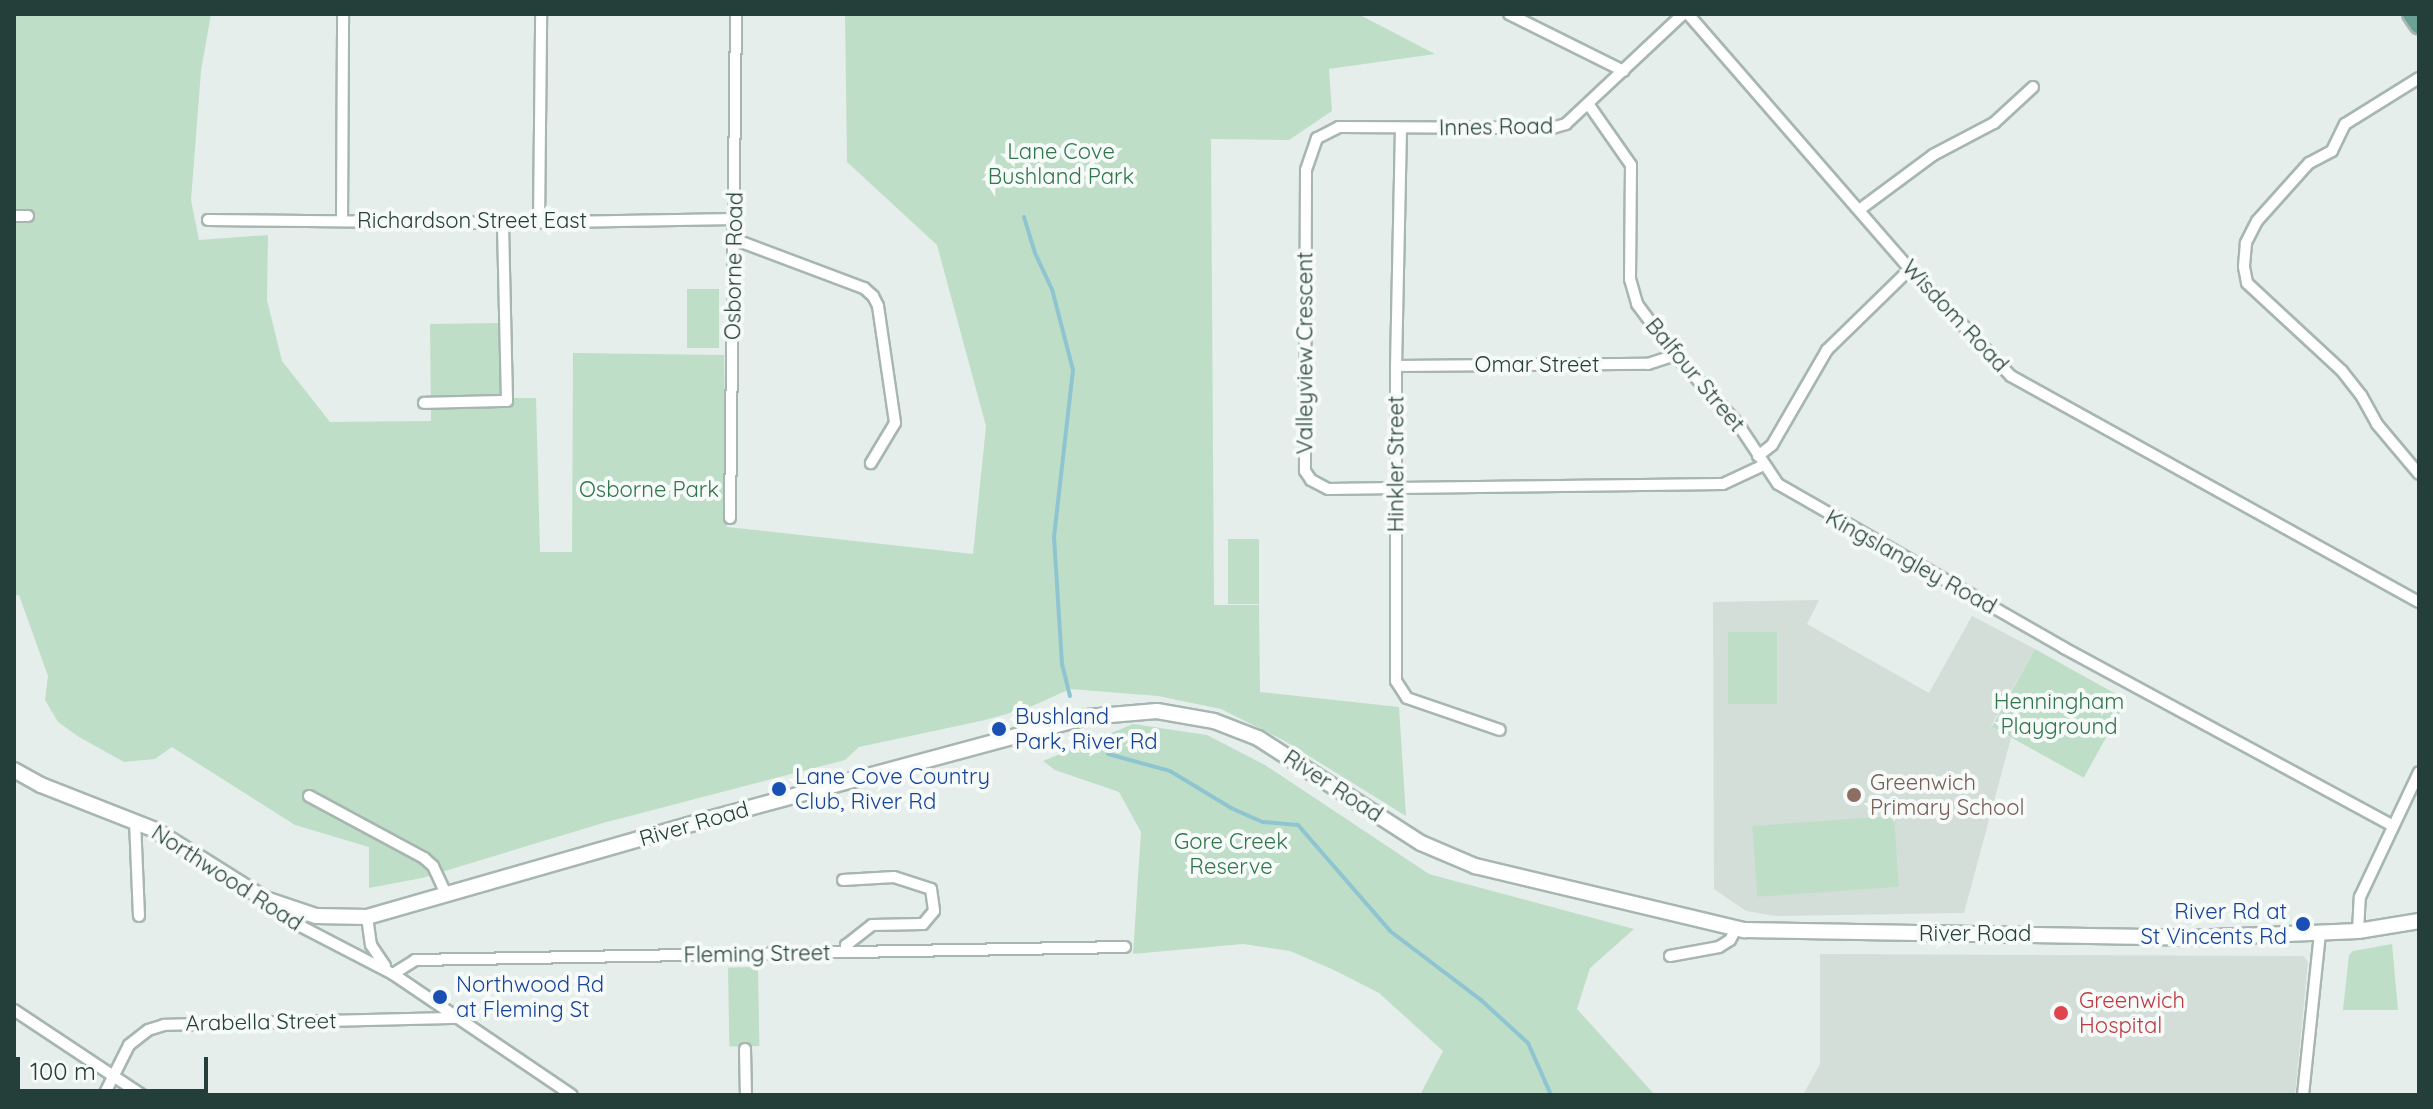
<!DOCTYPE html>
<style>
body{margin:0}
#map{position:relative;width:2433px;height:1109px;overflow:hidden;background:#e5eeea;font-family:Quicksand,sans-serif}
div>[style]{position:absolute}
.built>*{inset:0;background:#d3ded9}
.green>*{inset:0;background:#bfdec8;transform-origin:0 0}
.stream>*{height:4px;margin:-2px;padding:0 2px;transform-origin:2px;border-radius:2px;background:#8fc5d1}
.roads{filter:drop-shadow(2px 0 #a7b6b1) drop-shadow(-2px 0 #a7b6b1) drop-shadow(0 2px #a7b6b1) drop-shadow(0 -2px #a7b6b1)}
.street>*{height:10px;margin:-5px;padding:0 5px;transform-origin:5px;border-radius:5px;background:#fff}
.secondary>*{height:14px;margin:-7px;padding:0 7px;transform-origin:7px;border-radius:7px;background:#fff}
.primary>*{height:16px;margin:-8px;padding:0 8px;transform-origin:8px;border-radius:8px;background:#6ba295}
.dots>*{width:22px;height:22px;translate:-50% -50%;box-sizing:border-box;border:4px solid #f6faf8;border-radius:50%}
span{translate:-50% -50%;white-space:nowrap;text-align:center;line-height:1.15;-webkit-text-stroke:8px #f6faf8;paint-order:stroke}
.street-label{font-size:22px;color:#243f39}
.park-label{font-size:22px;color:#30754c}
.transit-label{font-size:22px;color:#164399}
.left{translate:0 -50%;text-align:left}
.right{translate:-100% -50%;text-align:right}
.education-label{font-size:22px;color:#785e54}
.health-label{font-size:22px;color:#be3a42}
.frame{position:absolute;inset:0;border:16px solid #243f39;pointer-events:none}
.scale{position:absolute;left:16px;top:1057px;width:192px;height:36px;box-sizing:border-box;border:4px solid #243f39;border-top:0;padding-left:10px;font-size:24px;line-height:28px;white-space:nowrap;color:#243f39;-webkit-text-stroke:6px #f6faf8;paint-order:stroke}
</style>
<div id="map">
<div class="built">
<div style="clip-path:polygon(1819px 600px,1807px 624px,1929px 693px,1972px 616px,2035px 649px,1991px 726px,2011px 738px,1964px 913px,1776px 916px,1746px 911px,1714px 889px,1713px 602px)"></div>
<div style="clip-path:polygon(1820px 954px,2303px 956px,2308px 962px,2295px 1095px,1803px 1095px,1820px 1064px)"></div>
</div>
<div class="green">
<div style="clip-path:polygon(14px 14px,211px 14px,201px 71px,191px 200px,199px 240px,268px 235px,267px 300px,282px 361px,330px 422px,431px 421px,430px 324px,500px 323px,500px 235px,509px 235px,511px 398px,536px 398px,540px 552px,572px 552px,573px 353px,724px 355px,727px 527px,973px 554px,986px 426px,937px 245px,847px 162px,845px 14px,1358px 14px,1435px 54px,1329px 69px,1332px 111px,1289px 140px,1211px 139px,1214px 605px,1259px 605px,1260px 692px,1399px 707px,1406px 816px,1283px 740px,1221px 709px,1158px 696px,1070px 689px,1028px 708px,985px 720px,859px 747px,845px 760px,603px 823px,422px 878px,369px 888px,369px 847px,295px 825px,172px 747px,155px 759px,124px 762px,79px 737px,58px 722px,45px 700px,48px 676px,19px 595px,14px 596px)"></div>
<div style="left:687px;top:289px;width:32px;height:59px"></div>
<div style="left:1228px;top:539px;width:31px;height:65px"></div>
<div style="left:1728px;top:632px;width:49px;height:72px"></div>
<div style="left:2035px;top:649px;width:105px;height:89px;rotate:29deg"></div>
<div style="clip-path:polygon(1133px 724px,1207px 735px,1265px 765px,1429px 874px,1634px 929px,1590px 968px,1577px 1009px,1655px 1095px,1420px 1095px,1443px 1051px,1379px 993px,1334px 970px,1290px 951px,1243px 944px,1133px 954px,1141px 832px,1119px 792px,1055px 770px,1043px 761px)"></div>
<div style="left:1894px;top:816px;width:71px;height:142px;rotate:86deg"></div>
<div style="clip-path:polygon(2392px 944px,2398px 1010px,2343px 1010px,2349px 955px,2353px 951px)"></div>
<div style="left:758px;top:967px;width:79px;height:30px;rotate:89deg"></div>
</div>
<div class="stream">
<div style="left:1024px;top:217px;width:38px;rotate:73deg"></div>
<div style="left:1035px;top:253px;width:40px;rotate:65deg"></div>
<div style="left:1052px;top:289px;width:84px;rotate:75.5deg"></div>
<div style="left:1073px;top:370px;width:168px;rotate:96.5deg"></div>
<div style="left:1054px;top:537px;width:127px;rotate:86.4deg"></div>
<div style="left:1062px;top:664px;width:33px;rotate:76deg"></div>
<div style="left:1108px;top:754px;width:64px;rotate:15.3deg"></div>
<div style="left:1170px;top:771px;width:71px;rotate:31.2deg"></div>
<div style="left:1231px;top:808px;width:35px;rotate:24deg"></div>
<div style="left:1263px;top:822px;width:35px;rotate:5deg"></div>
<div style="left:1298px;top:825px;width:140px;rotate:49deg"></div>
<div style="left:1390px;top:931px;width:114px;rotate:37.2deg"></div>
<div style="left:1481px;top:1000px;width:64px;rotate:42.5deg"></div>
<div style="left:1528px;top:1043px;width:57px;rotate:66.1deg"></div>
</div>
<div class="roads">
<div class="street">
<div style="left:1509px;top:14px;width:128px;rotate:26.4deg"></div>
<div style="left:1683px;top:14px;width:161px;rotate:136.8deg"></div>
<div style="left:1566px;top:124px;width:15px;rotate:164deg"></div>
<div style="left:1552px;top:128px;width:213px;rotate:-179.7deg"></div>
<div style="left:1339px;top:127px;width:25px;rotate:153deg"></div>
<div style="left:1317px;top:138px;width:34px;rotate:109deg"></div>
<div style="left:1306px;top:170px;width:301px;rotate:90.2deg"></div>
<div style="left:1305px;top:471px;width:11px;rotate:56deg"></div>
<div style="left:1311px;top:480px;width:19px;rotate:28deg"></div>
<div style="left:1328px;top:489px;width:69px;rotate:-0.8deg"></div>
<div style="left:1397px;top:488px;width:326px;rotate:-0.7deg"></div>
<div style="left:1723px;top:484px;width:45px;rotate:-24.9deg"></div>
<div style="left:1688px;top:14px;width:338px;rotate:49deg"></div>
<div style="left:1910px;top:269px;width:147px;rotate:46.7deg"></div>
<div style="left:2011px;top:376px;width:466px;rotate:29deg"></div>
<div style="left:2419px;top:78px;width:87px;rotate:148.1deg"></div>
<div style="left:2345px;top:124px;width:30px;rotate:116deg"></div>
<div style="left:2332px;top:151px;width:26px;rotate:152deg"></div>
<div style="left:2309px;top:163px;width:78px;rotate:131.9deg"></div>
<div style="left:2257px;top:221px;width:25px;rotate:117deg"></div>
<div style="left:2246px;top:243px;width:24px;rotate:95deg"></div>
<div style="left:2244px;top:267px;width:16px;rotate:79deg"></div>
<div style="left:2247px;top:283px;width:129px;rotate:42.8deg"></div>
<div style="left:2342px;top:371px;width:31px;rotate:52deg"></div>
<div style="left:2361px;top:395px;width:33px;rotate:61deg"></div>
<div style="left:2377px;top:424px;width:65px;rotate:50deg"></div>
<div style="left:1589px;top:105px;width:73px;rotate:55deg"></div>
<div style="left:1631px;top:165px;width:114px;rotate:90.5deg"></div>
<div style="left:1630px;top:279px;width:26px;rotate:74deg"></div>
<div style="left:1637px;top:304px;width:64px;rotate:53.3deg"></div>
<div style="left:1675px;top:355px;width:93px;rotate:47.6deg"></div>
<div style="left:1738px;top:424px;width:72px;rotate:56.3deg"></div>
<div style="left:1778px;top:484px;width:330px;rotate:29.8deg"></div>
<div style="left:2064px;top:648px;width:374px;rotate:28.4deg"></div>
<div style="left:1401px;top:128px;width:238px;rotate:91.2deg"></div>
<div style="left:1396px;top:366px;width:315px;rotate:90deg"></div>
<div style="left:1396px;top:681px;width:20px;rotate:57deg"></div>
<div style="left:1407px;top:698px;width:98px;rotate:19deg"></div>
<div style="left:1859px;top:210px;width:92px;rotate:-36.6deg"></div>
<div style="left:1933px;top:155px;width:69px;rotate:-27.7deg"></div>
<div style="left:1994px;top:123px;width:53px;rotate:-42.7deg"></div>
<div style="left:14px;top:216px;width:14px"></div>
<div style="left:208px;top:220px;width:295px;rotate:0.6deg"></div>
<div style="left:503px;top:223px;width:232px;rotate:-1deg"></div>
<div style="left:342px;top:221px;width:207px;rotate:-89.7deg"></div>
<div style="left:539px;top:222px;width:208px;rotate:-89.4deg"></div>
<div style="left:736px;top:240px;width:137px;rotate:20.6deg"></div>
<div style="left:864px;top:288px;width:12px;rotate:42deg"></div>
<div style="left:873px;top:296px;width:11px;rotate:63deg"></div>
<div style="left:878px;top:306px;width:118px;rotate:81.7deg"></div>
<div style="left:895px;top:423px;width:47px;rotate:121deg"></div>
<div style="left:1396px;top:366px;width:252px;rotate:-0.5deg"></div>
<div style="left:1648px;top:364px;width:28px;rotate:-18deg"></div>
<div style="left:424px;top:403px;width:83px;rotate:-1.4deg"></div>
<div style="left:507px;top:401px;width:178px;rotate:-91.3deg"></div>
<div style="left:1758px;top:456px;width:18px;rotate:-38deg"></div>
<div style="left:1772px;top:445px;width:110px;rotate:-59.9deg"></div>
<div style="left:1827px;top:350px;width:116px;rotate:-44.3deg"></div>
<div style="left:730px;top:518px;width:504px;rotate:-89.32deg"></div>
<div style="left:309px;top:796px;width:131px;rotate:28.3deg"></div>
<div style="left:424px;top:858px;width:12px;rotate:42deg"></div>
<div style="left:433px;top:866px;width:31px;rotate:65deg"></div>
<div style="left:135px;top:821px;width:95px;rotate:87.6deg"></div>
<div style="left:843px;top:880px;width:51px;rotate:-3.4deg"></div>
<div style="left:894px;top:877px;width:39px;rotate:18deg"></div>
<div style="left:931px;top:889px;width:22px;rotate:82deg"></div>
<div style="left:934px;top:911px;width:17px;rotate:130deg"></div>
<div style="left:923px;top:924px;width:51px;rotate:178.9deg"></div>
<div style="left:872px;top:925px;width:33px;rotate:142deg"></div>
<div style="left:846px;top:945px;width:7px;rotate:90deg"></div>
<div style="left:267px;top:900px;width:23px;rotate:47deg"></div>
<div style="left:283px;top:917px;width:124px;rotate:27.4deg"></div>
<div style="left:393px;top:974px;width:216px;rotate:34.1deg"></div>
<div style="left:367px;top:917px;width:28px;rotate:82deg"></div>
<div style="left:371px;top:945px;width:25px;rotate:56deg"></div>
<div style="left:2358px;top:931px;width:34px;rotate:-87deg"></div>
<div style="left:2360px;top:897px;width:138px;rotate:-64.7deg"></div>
<div style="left:1670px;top:956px;width:50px;rotate:-10.4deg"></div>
<div style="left:1719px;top:947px;width:13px;rotate:-32deg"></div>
<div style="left:1730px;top:940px;width:13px;rotate:-61deg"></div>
<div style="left:393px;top:974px;width:26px;rotate:-32deg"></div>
<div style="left:415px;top:960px;width:710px;rotate:-1.05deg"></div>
<div style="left:14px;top:1010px;width:154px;rotate:33.6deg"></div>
<div style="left:745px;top:1049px;width:46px;rotate:88.8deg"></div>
<div style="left:104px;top:1095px;width:56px;rotate:-63.4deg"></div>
<div style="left:129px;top:1045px;width:24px;rotate:-38deg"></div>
<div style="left:148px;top:1030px;width:17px;rotate:-17deg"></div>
<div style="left:164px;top:1025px;width:292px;rotate:-1.4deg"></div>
<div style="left:2303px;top:1095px;width:163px;rotate:-84deg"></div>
</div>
<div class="secondary">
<div style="left:14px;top:770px;width:31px;rotate:29deg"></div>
<div style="left:41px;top:785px;width:123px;rotate:21.5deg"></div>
<div style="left:155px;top:830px;width:130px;rotate:32.1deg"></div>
<div style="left:265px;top:899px;width:54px;rotate:18.4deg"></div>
<div style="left:316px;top:916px;width:51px;rotate:1.1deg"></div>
<div style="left:367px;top:917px;width:359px;rotate:-16deg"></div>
<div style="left:712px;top:818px;width:388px;rotate:-15.1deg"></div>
<div style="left:1087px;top:717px;width:70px;rotate:-4.9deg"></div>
<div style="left:1157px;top:711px;width:58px;rotate:10deg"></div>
<div style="left:1214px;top:721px;width:47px;rotate:21.1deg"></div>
<div style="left:1258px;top:738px;width:194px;rotate:32.8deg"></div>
<div style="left:1421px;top:843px;width:59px;rotate:23.1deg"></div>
<div style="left:1475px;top:866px;width:277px;rotate:13.4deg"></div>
<div style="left:1744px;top:930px;width:447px;rotate:1deg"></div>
<div style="left:2191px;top:938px;width:167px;rotate:-2.4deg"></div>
<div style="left:2358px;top:931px;width:62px;rotate:-9.3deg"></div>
</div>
<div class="primary">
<div style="left:2411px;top:14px;width:14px;rotate:56deg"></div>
</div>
</div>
<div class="dots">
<div style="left:999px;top:729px;background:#1a4fb4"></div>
<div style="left:779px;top:789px;background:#1a4fb4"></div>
<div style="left:1854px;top:795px;background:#8d6e63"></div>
<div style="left:2303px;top:924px;background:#1a4fb4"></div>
<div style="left:440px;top:997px;background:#1a4fb4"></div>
<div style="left:2061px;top:1013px;background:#e0444e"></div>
</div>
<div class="street-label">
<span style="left:1496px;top:127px;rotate:-1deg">Innes Road</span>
<span style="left:472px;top:221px">Richardson Street East</span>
<span style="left:734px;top:266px;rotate:-89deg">Osborne Road</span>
<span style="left:1955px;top:316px;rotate:47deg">Wisdom Road</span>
<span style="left:1305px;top:353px;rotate:-90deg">Valleyview Crescent</span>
<span style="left:1537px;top:365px">Omar Street</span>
<span style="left:1695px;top:375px;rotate:50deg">Balfour Street</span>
<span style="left:1396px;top:464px;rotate:-90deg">Hinkler Street</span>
<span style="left:1911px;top:562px;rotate:29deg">Kingslangley Road</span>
<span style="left:1333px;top:786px;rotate:33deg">River Road</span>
<span style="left:694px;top:824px;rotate:-16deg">River Road</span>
<span style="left:227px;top:878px;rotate:33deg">Northwood Road</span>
<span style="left:1975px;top:934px">River Road</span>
<span style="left:757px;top:954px;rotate:-1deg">Fleming Street</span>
<span style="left:261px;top:1022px;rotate:-1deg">Arabella Street</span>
</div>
<div class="park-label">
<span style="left:1061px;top:164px">Lane Cove<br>Bushland Park</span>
<span style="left:649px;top:490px">Osborne Park</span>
<span style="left:2059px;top:714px">Henningham<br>Playground</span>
<span style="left:1231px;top:854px">Gore Creek<br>Reserve</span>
</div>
<div class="transit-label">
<span class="left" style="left:1015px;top:729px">Bushland<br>Park, River Rd</span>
<span class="left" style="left:795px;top:789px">Lane Cove Country<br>Club, River Rd</span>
<span class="right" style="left:2287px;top:924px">River Rd at<br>St Vincents Rd</span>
<span class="left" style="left:456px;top:997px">Northwood Rd<br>at Fleming St</span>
</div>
<div class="education-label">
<span class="left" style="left:1870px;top:795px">Greenwich<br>Primary School</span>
</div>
<div class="health-label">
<span class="left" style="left:2079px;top:1013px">Greenwich<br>Hospital</span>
</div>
<div class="frame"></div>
<div class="scale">100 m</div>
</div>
